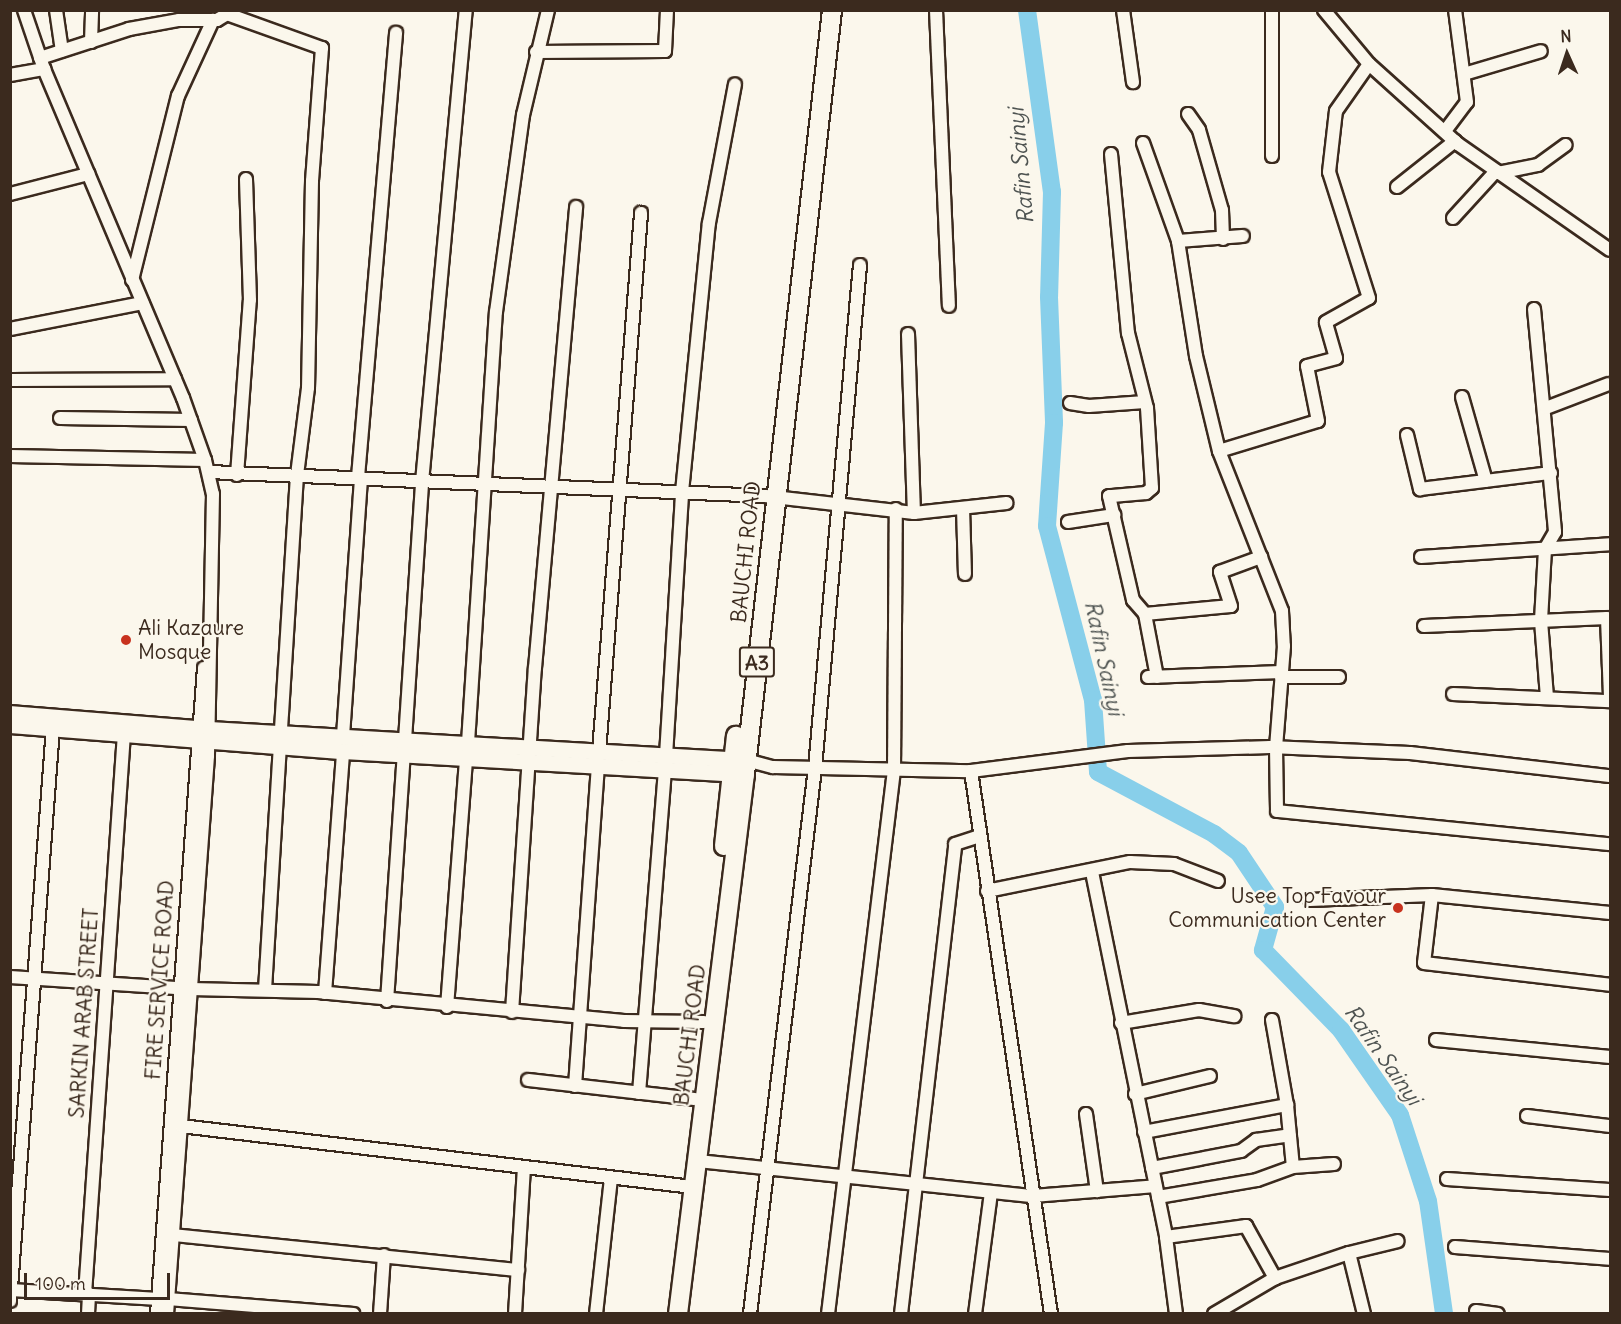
<!DOCTYPE html>
<style>
body{margin:0}
#map{position:relative;width:1621px;height:1324px;overflow:hidden;background:#fbf7ec;font-family:Delius,sans-serif}
div>[style]{position:absolute}
.river>*{height:18px;margin:-9px;padding:0 9px;transform-origin:9px;border-radius:9px;background:#88cfea}
.roads{filter:drop-shadow(2px 0 #3b2a1e) drop-shadow(-2px 0 #3b2a1e) drop-shadow(0 2px #3b2a1e) drop-shadow(0 -2px #3b2a1e)}
.minor>*{height:12px;margin:-6px;padding:0 6px;transform-origin:6px;border-radius:6px;background:#fbf7ec}
.major>*{height:15px;margin:-7.5px;padding:0 7.5px;transform-origin:7.5px;border-radius:7.5px;background:#fbf7ec}
.highway>*{height:18px;margin:-9px;padding:0 9px;transform-origin:9px;border-radius:9px;background:#fbf7ec}
.dots>*{width:16px;height:16px;translate:-50% -50%;box-sizing:border-box;border:3px solid #fbf7ec;border-radius:50%}
span{translate:-50% -50%;white-space:nowrap;text-align:center;line-height:1.15;-webkit-text-stroke:4.5px #fbf7ec;paint-order:stroke}
.shield-label span{padding:2px 4px;background:#fbf7ec;border:2px solid;border-radius:4px;-webkit-text-stroke-width:0}
.shield-label{font-size:20px;color:#3b2a1e;font-weight:700}
.street-label{font-size:21px;color:#3b2a1e}
.poi-label{font-size:21px;color:#3b2a1e}
.left{translate:0 -50%;text-align:left}
.right{translate:-100% -50%;text-align:right}
.water-label{font-size:22px;color:#4e5351;font-style:italic}
.frame{position:absolute;inset:0;border:12px solid #3b2a1e;pointer-events:none}
.north{position:absolute;left:1537px;top:24px;width:60px;height:60px;-webkit-text-stroke:4px #fbf7ec;paint-order:stroke;rotate:357deg;font-size:16px;font-weight:700;line-height:24px;text-align:center;color:#3b2a1e}
.north::after{content:'';display:block;margin:auto;width:21px;height:27px;background:#3b2a1e;clip-path:polygon(50% 0,100% 100%,50% 72%,0 100%)}
.scale{position:absolute;left:24px;top:1273px;width:146px;height:27px;box-sizing:border-box;border:3px solid #3b2a1e;border-top:0;padding-left:8px;font-size:18px;line-height:21px;white-space:nowrap;color:#3b2a1e;-webkit-text-stroke:4px #fbf7ec;paint-order:stroke}
</style>
<div id="map">
<div class="river">
<div style="left:1027px;top:10px;width:184px;rotate:82.2deg"></div>
<div style="left:1052px;top:192px;width:105px;rotate:91.6deg"></div>
<div style="left:1049px;top:297px;width:126px;rotate:87.7deg"></div>
<div style="left:1054px;top:423px;width:103px;rotate:93.9deg"></div>
<div style="left:1047px;top:526px;width:180px;rotate:75.2deg"></div>
<div style="left:1093px;top:700px;width:72px;rotate:86deg"></div>
<div style="left:1098px;top:772px;width:132px;rotate:28.1deg"></div>
<div style="left:1214px;top:834px;width:31px;rotate:37deg"></div>
<div style="left:1239px;top:853px;width:65px;rotate:56.3deg"></div>
<div style="left:1275px;top:907px;width:45px;rotate:105.6deg"></div>
<div style="left:1263px;top:950px;width:112px;rotate:45.7deg"></div>
<div style="left:1341px;top:1030px;width:103px;rotate:55.2deg"></div>
<div style="left:1400px;top:1115px;width:90px;rotate:72deg"></div>
<div style="left:1428px;top:1201px;width:114px;rotate:81.9deg"></div>
</div>
<div class="roads">
<div class="minor">
<div style="left:24px;top:10px;width:62px;rotate:71.3deg"></div>
<div style="left:44px;top:69px;width:357px;rotate:67.1deg"></div>
<div style="left:183px;top:398px;width:66px;rotate:70.5deg"></div>
<div style="left:205px;top:460px;width:35px;rotate:77deg"></div>
<div style="left:213px;top:494px;width:262px;rotate:91.1deg"></div>
<div style="left:208px;top:756px;width:560px;rotate:94.2deg"></div>
<div style="left:56px;top:10px;width:41px;rotate:81.7deg"></div>
<div style="left:936px;top:10px;width:296px;rotate:87.5deg"></div>
<div style="left:1123px;top:10px;width:73px;rotate:82.1deg"></div>
<div style="left:1324px;top:10px;width:70px;rotate:50.2deg"></div>
<div style="left:1369px;top:64px;width:120px;rotate:42deg"></div>
<div style="left:1458px;top:144px;width:185px;rotate:34.9deg"></div>
<div style="left:91px;top:42px;width:32px;rotate:-88deg"></div>
<div style="left:536px;top:52px;width:129px;rotate:-0.4deg"></div>
<div style="left:665px;top:51px;width:41px;rotate:-87.2deg"></div>
<div style="left:40px;top:58px;width:94px;rotate:-18deg"></div>
<div style="left:129px;top:29px;width:51px;rotate:-10.2deg"></div>
<div style="left:179px;top:20px;width:38px"></div>
<div style="left:217px;top:20px;width:12px;rotate:-31deg"></div>
<div style="left:227px;top:14px;width:101px;rotate:19.7deg"></div>
<div style="left:322px;top:48px;width:133px;rotate:94.3deg"></div>
<div style="left:312px;top:181px;width:207px;rotate:91.1deg"></div>
<div style="left:308px;top:388px;width:88px;rotate:97.2deg"></div>
<div style="left:297px;top:475px;width:257px;rotate:93.6deg"></div>
<div style="left:1464px;top:74px;width:80px;rotate:-16.6deg"></div>
<div style="left:10px;top:75px;width:35px;rotate:-10deg"></div>
<div style="left:1188px;top:114px;width:19px;rotate:55deg"></div>
<div style="left:1199px;top:130px;width:83px;rotate:74deg"></div>
<div style="left:1222px;top:210px;width:29px;rotate:88deg"></div>
<div style="left:1445px;top:131px;width:36px;rotate:-53deg"></div>
<div style="left:1467px;top:102px;width:93px;rotate:-97.4deg"></div>
<div style="left:1143px;top:143px;width:104px;rotate:70.3deg"></div>
<div style="left:1178px;top:241px;width:116px;rotate:81.1deg"></div>
<div style="left:1196px;top:356px;width:98px;rotate:76.4deg"></div>
<div style="left:1219px;top:451px;width:172px;rotate:68.5deg"></div>
<div style="left:1282px;top:611px;width:35px;rotate:87deg"></div>
<div style="left:1284px;top:646px;width:101px;rotate:94.5deg"></div>
<div style="left:1276px;top:747px;width:64px;rotate:89.1deg"></div>
<div style="left:1277px;top:811px;width:335px;rotate:5.7deg"></div>
<div style="left:1111px;top:154px;width:180px;rotate:84.6deg"></div>
<div style="left:1128px;top:333px;width:77px;rotate:75.8deg"></div>
<div style="left:1147px;top:408px;width:80px;rotate:86.4deg"></div>
<div style="left:1152px;top:488px;width:8px;rotate:140deg"></div>
<div style="left:1146px;top:493px;width:37px;rotate:175deg"></div>
<div style="left:1109px;top:496px;width:107px;rotate:77deg"></div>
<div style="left:1133px;top:600px;width:18px;rotate:49deg"></div>
<div style="left:1145px;top:614px;width:64px;rotate:79.2deg"></div>
<div style="left:1272px;top:156px;width:146px;rotate:-90deg"></div>
<div style="left:1498px;top:173px;width:41px;rotate:-11.3deg"></div>
<div style="left:1538px;top:165px;width:34px;rotate:-36deg"></div>
<div style="left:1397px;top:187px;width:74px;rotate:-38.4deg"></div>
<div style="left:10px;top:194px;width:81px;rotate:-14.4deg"></div>
<div style="left:1453px;top:218px;width:64px;rotate:-47.5deg"></div>
<div style="left:1178px;top:241px;width:65px;rotate:-4.4deg"></div>
<div style="left:132px;top:280px;width:190px;rotate:-76deg"></div>
<div style="left:178px;top:96px;width:84px;rotate:-65.3deg"></div>
<div style="left:1534px;top:309px;width:224px;rotate:84.6deg"></div>
<div style="left:1555px;top:532px;width:20px;rotate:120deg"></div>
<div style="left:1545px;top:549px;width:72px;rotate:93.2deg"></div>
<div style="left:1541px;top:621px;width:77px;rotate:85.5deg"></div>
<div style="left:10px;top:329px;width:135px;rotate:-11.1deg"></div>
<div style="left:908px;top:334px;width:179px;rotate:88.1deg"></div>
<div style="left:10px;top:380px;width:165px;rotate:-0.3deg"></div>
<div style="left:1462px;top:397px;width:87px;rotate:74.1deg"></div>
<div style="left:1070px;top:403px;width:19px;rotate:9deg"></div>
<div style="left:1089px;top:406px;width:56px;rotate:-4.1deg"></div>
<div style="left:1546px;top:408px;width:67px;rotate:-20.9deg"></div>
<div style="left:60px;top:418px;width:131px;rotate:0.9deg"></div>
<div style="left:1407px;top:435px;width:56px;rotate:76.5deg"></div>
<div style="left:1420px;top:489px;width:132px;rotate:-7deg"></div>
<div style="left:1219px;top:451px;width:103px;rotate:-16.9deg"></div>
<div style="left:1318px;top:421px;width:56px;rotate:-101.3deg"></div>
<div style="left:1307px;top:366px;width:30px;rotate:-15deg"></div>
<div style="left:1336px;top:358px;width:37px;rotate:-106deg"></div>
<div style="left:1326px;top:322px;width:49px;rotate:-29.2deg"></div>
<div style="left:1369px;top:298px;width:132px;rotate:-107.6deg"></div>
<div style="left:1329px;top:172px;width:61px;rotate:-83.5deg"></div>
<div style="left:1336px;top:111px;width:57px;rotate:-54.9deg"></div>
<div style="left:10px;top:456px;width:195px;rotate:1.2deg"></div>
<div style="left:209px;top:472px;width:557px;rotate:2.47deg"></div>
<div style="left:765px;top:496px;width:150px;rotate:6.5deg"></div>
<div style="left:914px;top:513px;width:93px;rotate:-6.2deg"></div>
<div style="left:237px;top:475px;width:175px;rotate:-85.8deg"></div>
<div style="left:250px;top:300px;width:121px;rotate:-91.9deg"></div>
<div style="left:358px;top:477px;width:446px;rotate:-85.1deg"></div>
<div style="left:963px;top:508px;width:66px;rotate:88.3deg"></div>
<div style="left:1068px;top:522px;width:47px;rotate:-8.7deg"></div>
<div style="left:1421px;top:557px;width:189px;rotate:-3.9deg"></div>
<div style="left:1145px;top:614px;width:86px;rotate:-5.3deg"></div>
<div style="left:1231px;top:606px;width:36px;rotate:-108deg"></div>
<div style="left:1220px;top:572px;width:44px;rotate:-20.1deg"></div>
<div style="left:1424px;top:626px;width:183px;rotate:-2.5deg"></div>
<div style="left:1607px;top:618px;width:79px;rotate:87.8deg"></div>
<div style="left:1148px;top:677px;width:133px;rotate:-2.2deg"></div>
<div style="left:1281px;top:677px;width:58px"></div>
<div style="left:1453px;top:694px;width:157px;rotate:2.6deg"></div>
<div style="left:343px;top:736px;width:259px;rotate:-86deg"></div>
<div style="left:405px;top:740px;width:259px;rotate:-86.2deg"></div>
<div style="left:422px;top:482px;width:474px;rotate:-84.7deg"></div>
<div style="left:468px;top:743px;width:432px;rotate:-86.3deg"></div>
<div style="left:496px;top:312px;width:199px;rotate:-82.2deg"></div>
<div style="left:523px;top:115px;width:108px;rotate:-76.6deg"></div>
<div style="left:599px;top:752px;width:541px;rotate:-85.54deg"></div>
<div style="left:666px;top:756px;width:264px;rotate:-86.5deg"></div>
<div style="left:682px;top:492px;width:270px;rotate:-84.3deg"></div>
<div style="left:709px;top:223px;width:141px;rotate:-79.4deg"></div>
<div style="left:746px;top:760px;width:28px;rotate:15deg"></div>
<div style="left:773px;top:767px;width:198px;rotate:1.2deg"></div>
<div style="left:971px;top:771px;width:158px;rotate:-7.3deg"></div>
<div style="left:1128px;top:751px;width:142px;rotate:-1.6deg"></div>
<div style="left:1270px;top:747px;width:140px;rotate:2.5deg"></div>
<div style="left:1410px;top:753px;width:201px;rotate:6.6deg"></div>
<div style="left:971px;top:771px;width:549px;rotate:81.62deg"></div>
<div style="left:1092px;top:872px;width:372px;rotate:78.5deg"></div>
<div style="left:1166px;top:1237px;width:78px;rotate:82.6deg"></div>
<div style="left:987px;top:891px;width:146px;rotate:-11.5deg"></div>
<div style="left:1130px;top:862px;width:44px;rotate:2.6deg"></div>
<div style="left:1174px;top:864px;width:47px;rotate:21.1deg"></div>
<div style="left:1432px;top:895px;width:68px;rotate:96.7deg"></div>
<div style="left:1424px;top:963px;width:187px;rotate:6.7deg"></div>
<div style="left:1310px;top:900px;width:122px;rotate:-2.3deg"></div>
<div style="left:1432px;top:895px;width:179px;rotate:5.8deg"></div>
<div style="left:10px;top:977px;width:181px;rotate:3.8deg"></div>
<div style="left:191px;top:989px;width:127px;rotate:1.4deg"></div>
<div style="left:318px;top:992px;width:307px;rotate:5.4deg"></div>
<div style="left:624px;top:1021px;width:80px;rotate:0.7deg"></div>
<div style="left:265px;top:990px;width:244px;rotate:-86.5deg"></div>
<div style="left:325px;top:993px;width:243px;rotate:-85.7deg"></div>
<div style="left:387px;top:1001px;width:249px;rotate:-86.1deg"></div>
<div style="left:447px;top:1007px;width:250px;rotate:-85.6deg"></div>
<div style="left:512px;top:1012px;width:345px;rotate:-86.2deg"></div>
<div style="left:535px;top:668px;width:463px;rotate:-84.9deg"></div>
<div style="left:1272px;top:1020px;width:86px;rotate:80deg"></div>
<div style="left:1287px;top:1105px;width:62px;rotate:84.5deg"></div>
<div style="left:1121px;top:1023px;width:79px;rotate:-9.5deg"></div>
<div style="left:1199px;top:1010px;width:36px;rotate:10deg"></div>
<div style="left:1436px;top:1040px;width:175px;rotate:5.6deg"></div>
<div style="left:528px;top:1080px;width:168px;rotate:6.5deg"></div>
<div style="left:575px;top:1086px;width:320px;rotate:-85.9deg"></div>
<div style="left:639px;top:1093px;width:324px;rotate:-85.4deg"></div>
<div style="left:1135px;top:1094px;width:77px;rotate:-13.5deg"></div>
<div style="left:1086px;top:1114px;width:78px;rotate:81.9deg"></div>
<div style="left:1527px;top:1116px;width:84px;rotate:6.9deg"></div>
<div style="left:181px;top:1126px;width:507px;rotate:6.8deg"></div>
<div style="left:1144px;top:1132px;width:146px;rotate:-10.7deg"></div>
<div style="left:698px;top:1161px;width:337px;rotate:6deg"></div>
<div style="left:1033px;top:1196px;width:123px;rotate:-4.6deg"></div>
<div style="left:1152px;top:1168px;width:91px;rotate:-10.8deg"></div>
<div style="left:1241px;top:1151px;width:19px;rotate:-36deg"></div>
<div style="left:1256px;top:1140px;width:34px;rotate:-8deg"></div>
<div style="left:1447px;top:1179px;width:163px;rotate:3.9deg"></div>
<div style="left:1158px;top:1197px;width:100px;rotate:-9.7deg"></div>
<div style="left:1257px;top:1180px;width:38px;rotate:-20deg"></div>
<div style="left:1293px;top:1167px;width:41px;rotate:-4.2deg"></div>
<div style="left:173px;top:1235px;width:347px;rotate:5.8deg"></div>
<div style="left:1166px;top:1237px;width:81px;rotate:-7.8deg"></div>
<div style="left:1246px;top:1226px;width:60px;rotate:60.9deg"></div>
<div style="left:1455px;top:1247px;width:155px;rotate:4.4deg"></div>
<div style="left:1349px;top:1253px;width:63px;rotate:76.2deg"></div>
<div style="left:11px;top:1290px;width:148px;rotate:3.5deg"></div>
<div style="left:85px;top:1294px;width:561px;rotate:-86.02deg"></div>
<div style="left:168px;top:1299px;width:186px;rotate:4.6deg"></div>
<div style="left:10px;top:1301px;width:575px;rotate:-85.71deg"></div>
<div style="left:1476px;top:1311px;width:22px;rotate:8deg"></div>
<div style="left:88px;top:1314px;width:20px;rotate:-87deg"></div>
<div style="left:157px;top:1314px;width:648px;rotate:-85.84deg"></div>
<div style="left:380px;top:1314px;width:59px;rotate:-86.1deg"></div>
<div style="left:515px;top:1314px;width:147px;rotate:-86.5deg"></div>
<div style="left:596px;top:1314px;width:137px;rotate:-83.7deg"></div>
<div style="left:750px;top:1314px;width:550px;rotate:-83.21deg"></div>
<div style="left:815px;top:768px;width:505px;rotate:-84.89deg"></div>
<div style="left:828px;top:1314px;width:548px;rotate:-83.08deg"></div>
<div style="left:894px;top:770px;width:261px;rotate:-89.6deg"></div>
<div style="left:901px;top:1314px;width:473px;rotate:-83.4deg"></div>
<div style="left:955px;top:844px;width:25px;rotate:-18deg"></div>
<div style="left:975px;top:1314px;width:123px;rotate:-82.5deg"></div>
<div style="left:1214px;top:1314px;width:71px;rotate:-30.5deg"></div>
<div style="left:1275px;top:1278px;width:78px;rotate:-18.7deg"></div>
<div style="left:1349px;top:1253px;width:50px;rotate:-13.8deg"></div>
</div>
<div class="major">
<div style="left:10px;top:713px;width:200px;rotate:4.6deg"></div>
<div style="left:209px;top:729px;width:536px;rotate:3.32deg"></div>
<div style="left:10px;top:725px;width:334px;rotate:4.5deg"></div>
<div style="left:343px;top:751px;width:402px;rotate:3.3deg"></div>
</div>
<div class="highway">
<div style="left:724px;top:846px;width:111px;rotate:-83.8deg"></div>
<div style="left:678px;top:1314px;width:544px;rotate:-82.93deg"></div>
<div style="left:745px;top:774px;width:769px;rotate:-83.5deg"></div>
</div>
</div>
<div class="dots">
<div style="left:126px;top:640px;background:#c8321e"></div>
<div style="left:1398px;top:908px;background:#c8321e"></div>
</div>
<div class="shield-label">
<span style="left:757px;top:662px">A3</span>
</div>
<div class="street-label">
<span style="left:746px;top:552px;rotate:-84deg">BAUCHI ROAD</span>
<span style="left:160px;top:980px;rotate:-86deg">FIRE SERVICE ROAD</span>
<span style="left:84px;top:1013px;rotate:-86deg">SARKIN ARAB STREET</span>
<span style="left:690px;top:1035px;rotate:-83deg">BAUCHI ROAD</span>
</div>
<div class="poi-label">
<span class="left" style="left:138px;top:640px">Ali Kazaure<br>Mosque</span>
<span class="right" style="left:1386px;top:908px">Usee Top Favour<br>Communication Center</span>
</div>
<div class="water-label">
<span style="left:1021px;top:166px;rotate:-95deg">Rafin Sainyi</span>
<span style="left:1104px;top:658px;rotate:78deg">Rafin Sainyi</span>
<span style="left:1383px;top:1055px;rotate:55deg">Rafin Sainyi</span>
</div>
<div class="frame"></div>
<div class="north">N</div>
<div class="scale">100 m</div>
</div>
